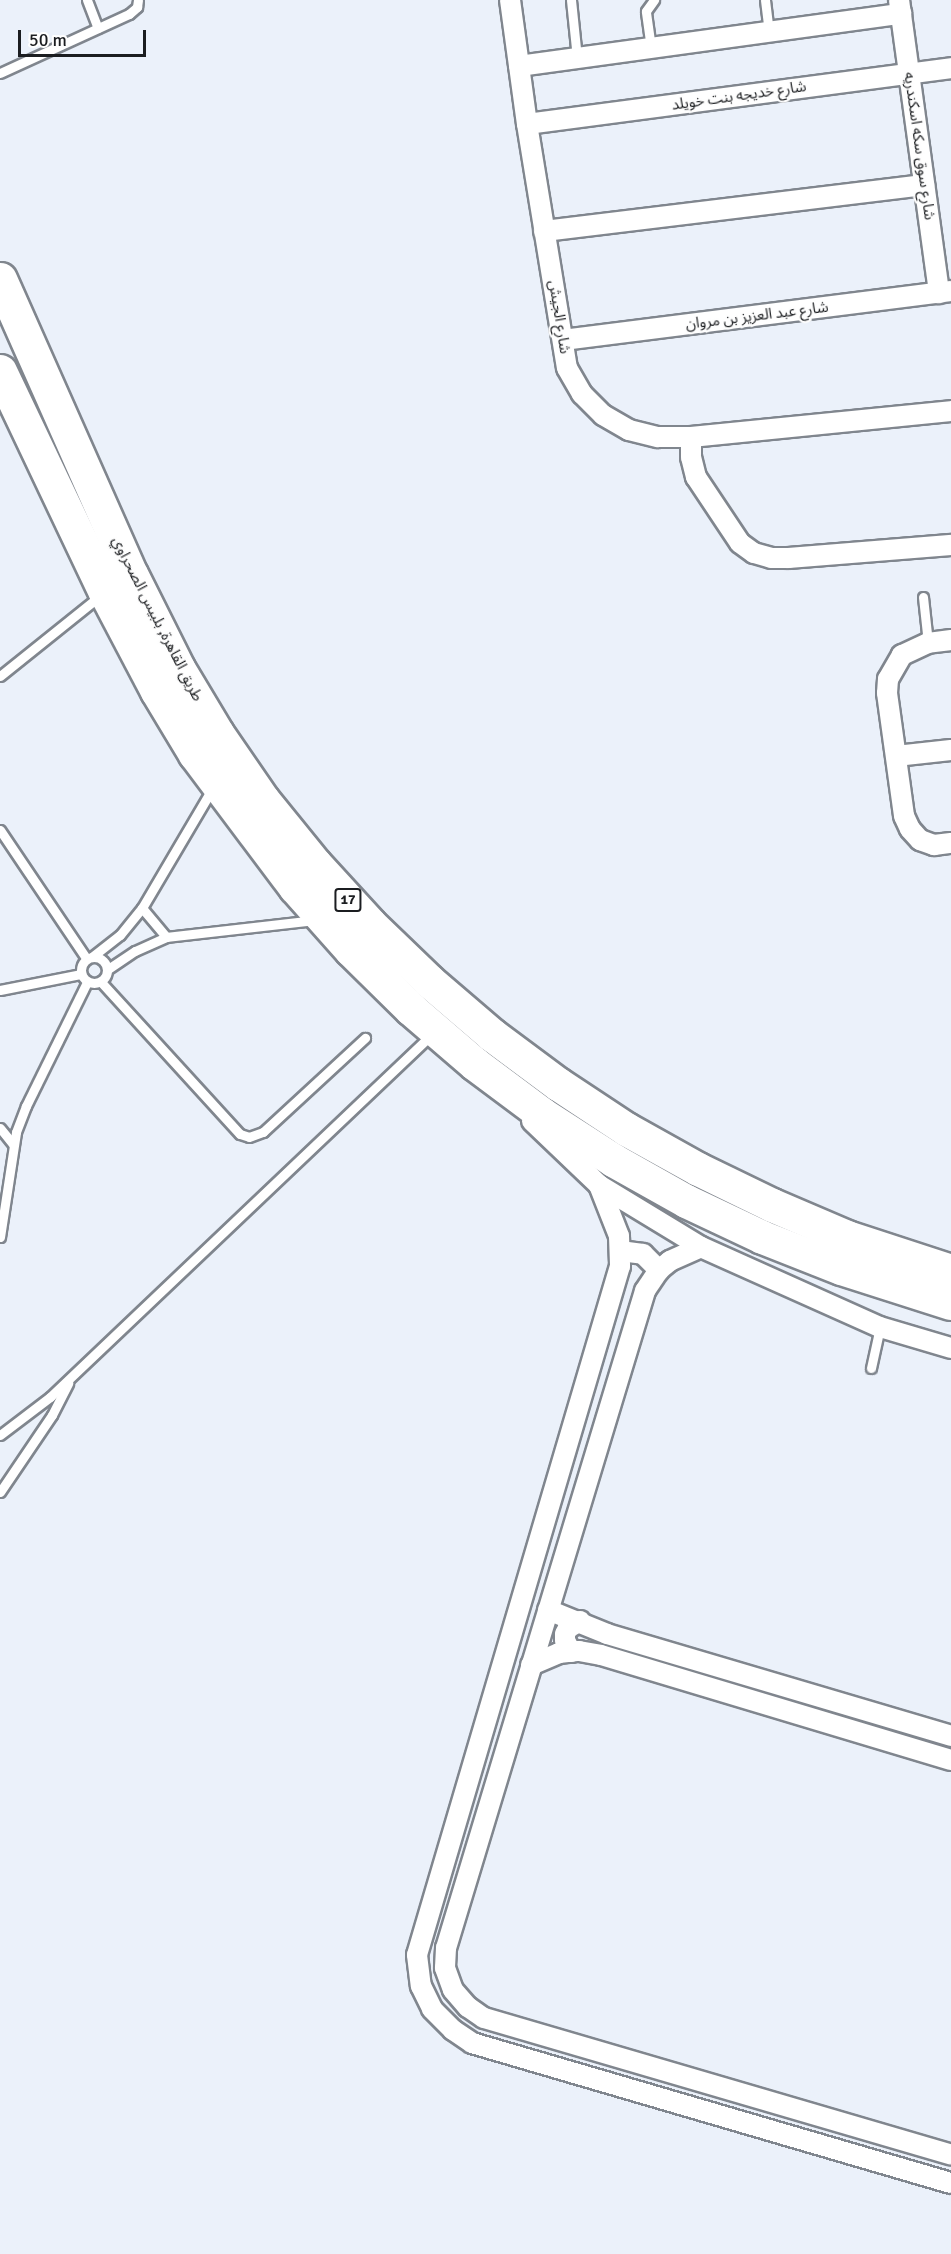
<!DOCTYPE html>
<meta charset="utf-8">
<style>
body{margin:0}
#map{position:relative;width:951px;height:2254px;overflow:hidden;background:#ebf1fa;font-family:Signika,"Noto Sans Arabic",sans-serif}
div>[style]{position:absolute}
.roads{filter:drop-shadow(2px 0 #80868e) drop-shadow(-2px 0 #80868e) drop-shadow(0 2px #80868e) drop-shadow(0 -2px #80868e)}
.lane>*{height:9px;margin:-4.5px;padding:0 4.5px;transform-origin:4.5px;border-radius:4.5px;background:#fff}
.lane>.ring{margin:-4.5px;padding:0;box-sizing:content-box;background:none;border:9px solid #fff;border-radius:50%}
.street>*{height:20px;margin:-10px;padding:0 10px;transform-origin:10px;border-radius:10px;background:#fff}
.highway>*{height:33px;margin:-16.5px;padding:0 16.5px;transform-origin:16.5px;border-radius:16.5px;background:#fff}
span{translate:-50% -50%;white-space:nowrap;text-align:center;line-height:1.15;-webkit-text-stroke:4.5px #fefefe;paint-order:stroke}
.shield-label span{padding:2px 4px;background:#fefefe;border:2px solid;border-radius:4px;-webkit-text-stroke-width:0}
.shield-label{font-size:14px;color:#1b1d20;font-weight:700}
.street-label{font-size:15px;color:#1b1d20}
.scale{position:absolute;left:18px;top:30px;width:128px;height:27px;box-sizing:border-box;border:3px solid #1b1d20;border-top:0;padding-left:8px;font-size:18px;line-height:21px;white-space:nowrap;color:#1b1d20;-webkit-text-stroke:4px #fefefe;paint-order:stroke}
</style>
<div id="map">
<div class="roads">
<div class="lane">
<div style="left:87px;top:0;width:30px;rotate:69deg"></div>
<div style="left:571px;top:0;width:58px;rotate:84.1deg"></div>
<div style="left:765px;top:0;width:32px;rotate:83deg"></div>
<div style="left:651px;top:48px;width:37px;rotate:-98deg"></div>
<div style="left:646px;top:11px;width:14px;rotate:-54deg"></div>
<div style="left:0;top:73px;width:142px;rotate:-24.6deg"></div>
<div style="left:129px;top:14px;width:11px;rotate:-41deg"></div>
<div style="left:137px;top:7px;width:7px;rotate:-82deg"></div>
<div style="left:923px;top:597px;width:46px;rotate:83.8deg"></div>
<div style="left:0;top:676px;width:129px;rotate:-38.7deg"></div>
<div style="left:0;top:830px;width:154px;rotate:56.1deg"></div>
<div style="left:142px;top:908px;width:38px;rotate:50deg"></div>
<div style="left:93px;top:956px;width:34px;rotate:-38deg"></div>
<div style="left:120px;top:935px;width:35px;rotate:-51deg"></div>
<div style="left:142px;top:908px;width:138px;rotate:-59.5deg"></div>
<div class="ring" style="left:81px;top:957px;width:17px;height:17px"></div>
<div style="left:108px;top:969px;width:32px;rotate:-34deg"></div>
<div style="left:135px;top:951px;width:34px;rotate:-24deg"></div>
<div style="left:166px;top:937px;width:150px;rotate:-6.5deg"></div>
<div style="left:101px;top:982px;width:206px;rotate:47.6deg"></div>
<div style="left:240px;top:1134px;width:9px;rotate:18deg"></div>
<div style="left:249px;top:1137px;width:15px;rotate:-20deg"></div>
<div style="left:263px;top:1132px;width:139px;rotate:-42.7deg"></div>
<div style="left:0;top:990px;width:83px;rotate:-11.2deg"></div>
<div style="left:0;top:1128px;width:21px;rotate:51deg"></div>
<div style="left:0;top:1237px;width:106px;rotate:-81.3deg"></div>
<div style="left:16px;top:1132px;width:28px;rotate:-69deg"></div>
<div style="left:26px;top:1106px;width:138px;rotate:-63.8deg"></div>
<div style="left:871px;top:1368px;width:42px;rotate:-77.6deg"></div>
<div style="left:0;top:1435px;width:63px;rotate:-37.2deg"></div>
<div style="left:50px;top:1397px;width:526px;rotate:-43.54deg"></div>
<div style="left:0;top:1492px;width:93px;rotate:-56deg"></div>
<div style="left:52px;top:1415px;width:36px;rotate:-63deg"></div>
</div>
<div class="street">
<div style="left:510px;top:0;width:125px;rotate:82.2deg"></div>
<div style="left:527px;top:124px;width:247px;rotate:80.7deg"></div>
<div style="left:567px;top:368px;width:30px;rotate:60deg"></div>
<div style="left:582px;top:394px;width:30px;rotate:45deg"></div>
<div style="left:603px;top:415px;width:30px;rotate:30deg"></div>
<div style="left:629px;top:430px;width:30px;rotate:14deg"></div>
<div style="left:658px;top:437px;width:33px"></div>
<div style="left:691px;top:437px;width:261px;rotate:-5.7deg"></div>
<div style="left:899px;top:0;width:296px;rotate:82.2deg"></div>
<div style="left:519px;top:66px;width:386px;rotate:-7.8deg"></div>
<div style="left:527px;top:124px;width:428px;rotate:-7.5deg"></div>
<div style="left:544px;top:231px;width:383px;rotate:-6.9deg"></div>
<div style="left:563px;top:340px;width:391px;rotate:-7.2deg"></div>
<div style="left:691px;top:437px;width:20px;rotate:90deg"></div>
<div style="left:691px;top:457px;width:21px;rotate:76deg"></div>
<div style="left:696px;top:477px;width:79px;rotate:56.3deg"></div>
<div style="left:740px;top:543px;width:17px;rotate:36deg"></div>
<div style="left:754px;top:553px;width:18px;rotate:16deg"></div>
<div style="left:771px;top:558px;width:18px"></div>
<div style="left:789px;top:558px;width:163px;rotate:-4.6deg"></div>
<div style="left:951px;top:640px;width:23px;rotate:173deg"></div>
<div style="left:928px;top:643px;width:29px;rotate:155deg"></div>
<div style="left:902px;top:655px;width:28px;rotate:120deg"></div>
<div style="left:888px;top:679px;width:14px;rotate:94deg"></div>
<div style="left:887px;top:693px;width:124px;rotate:82.1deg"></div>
<div style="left:904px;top:816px;width:14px;rotate:65deg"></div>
<div style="left:910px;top:829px;width:15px;rotate:48deg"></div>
<div style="left:920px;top:840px;width:15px;rotate:20deg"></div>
<div style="left:934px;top:845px;width:17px;rotate:-7deg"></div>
<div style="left:896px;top:756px;width:55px;rotate:-6.2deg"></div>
<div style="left:532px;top:1121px;width:93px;rotate:43.7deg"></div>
<div style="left:599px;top:1185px;width:119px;rotate:31.3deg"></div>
<div style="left:701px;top:1247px;width:196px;rotate:24.1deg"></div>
<div style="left:880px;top:1327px;width:74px;rotate:16.5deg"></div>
<div style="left:599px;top:1185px;width:55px;rotate:68.6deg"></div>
<div style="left:619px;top:1236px;width:30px;rotate:88deg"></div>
<div style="left:620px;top:1266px;width:718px;rotate:106.42deg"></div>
<div style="left:417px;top:1955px;width:31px;rotate:83deg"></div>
<div style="left:421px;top:1986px;width:25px;rotate:64deg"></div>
<div style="left:432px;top:2009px;width:30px;rotate:45deg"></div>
<div style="left:453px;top:2030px;width:23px;rotate:34deg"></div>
<div style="left:472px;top:2043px;width:499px;rotate:16.3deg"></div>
<div style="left:701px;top:1247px;width:34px;rotate:156deg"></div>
<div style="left:670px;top:1261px;width:14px;rotate:141deg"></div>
<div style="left:659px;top:1270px;width:25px;rotate:124deg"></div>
<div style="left:645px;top:1291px;width:686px;rotate:106.85deg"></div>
<div style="left:446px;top:1948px;width:20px;rotate:93deg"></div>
<div style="left:445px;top:1968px;width:23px;rotate:70deg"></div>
<div style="left:453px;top:1990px;width:23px;rotate:49deg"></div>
<div style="left:468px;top:2007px;width:19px;rotate:35deg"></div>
<div style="left:484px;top:2018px;width:487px;rotate:16.3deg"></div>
<div style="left:620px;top:1251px;width:23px;rotate:7deg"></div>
<div style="left:643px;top:1254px;width:23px;rotate:45deg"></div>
<div style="left:548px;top:1610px;width:64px;rotate:22.1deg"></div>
<div style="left:607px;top:1634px;width:359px;rotate:16.5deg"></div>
<div style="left:571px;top:1652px;width:13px;rotate:-117deg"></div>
<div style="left:565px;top:1640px;width:6px;rotate:-90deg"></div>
<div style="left:565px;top:1634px;width:7px;rotate:-63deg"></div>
<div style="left:568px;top:1628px;width:14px;rotate:-30deg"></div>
<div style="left:531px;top:1665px;width:30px;rotate:-23deg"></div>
<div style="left:559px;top:1653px;width:20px;rotate:-6deg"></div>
<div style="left:579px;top:1651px;width:22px;rotate:10deg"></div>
<div style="left:601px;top:1655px;width:365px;rotate:16.7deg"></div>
</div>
<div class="highway">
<div style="left:0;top:279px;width:323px;rotate:66.1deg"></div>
<div style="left:131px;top:574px;width:105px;rotate:63.4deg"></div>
<div style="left:178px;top:668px;width:76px;rotate:59deg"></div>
<div style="left:217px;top:733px;width:81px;rotate:55.5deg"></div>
<div style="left:263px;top:800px;width:82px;rotate:50.9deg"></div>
<div style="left:315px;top:864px;width:81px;rotate:47.5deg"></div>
<div style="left:370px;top:924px;width:82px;rotate:44deg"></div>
<div style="left:429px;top:981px;width:83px;rotate:40.6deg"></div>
<div style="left:492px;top:1035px;width:82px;rotate:36.6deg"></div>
<div style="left:558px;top:1084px;width:82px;rotate:33.5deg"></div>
<div style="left:626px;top:1129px;width:82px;rotate:29.1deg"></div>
<div style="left:698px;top:1169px;width:82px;rotate:25.9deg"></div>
<div style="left:772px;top:1205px;width:82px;rotate:23.1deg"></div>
<div style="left:847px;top:1237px;width:109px;rotate:18.1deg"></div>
<div style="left:0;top:371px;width:245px;rotate:64.6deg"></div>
<div style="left:105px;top:592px;width:112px;rotate:62.3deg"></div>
<div style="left:157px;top:691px;width:74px;rotate:58.9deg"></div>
<div style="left:195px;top:754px;width:166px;rotate:53.1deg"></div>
<div style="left:295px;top:887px;width:84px;rotate:48.4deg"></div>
<div style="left:351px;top:950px;width:84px;rotate:44.5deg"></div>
<div style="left:411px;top:1009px;width:84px;rotate:40.7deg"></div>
<div style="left:475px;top:1064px;width:84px;rotate:36.7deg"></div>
<div style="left:542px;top:1114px;width:85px;rotate:32.9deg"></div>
<div style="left:613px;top:1160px;width:84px;rotate:29.3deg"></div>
<div style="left:686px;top:1201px;width:84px;rotate:25.3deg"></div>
<div style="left:762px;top:1237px;width:85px;rotate:21.4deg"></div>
<div style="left:841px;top:1268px;width:115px;rotate:17.7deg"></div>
</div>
</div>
<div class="shield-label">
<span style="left:348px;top:900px">17</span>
</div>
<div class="street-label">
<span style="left:739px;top:96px;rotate:-8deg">شارع خديجه بنت خويلد</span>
<span style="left:919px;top:146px;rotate:82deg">شارع سوق سكه اسكندريه</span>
<span style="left:757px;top:316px;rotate:-7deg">شارع عبد العزيز بن مروان</span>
<span style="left:559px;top:317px;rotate:81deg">شارع الجيش</span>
<span style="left:157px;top:619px;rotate:63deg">طريق القاهرة, بلبيس الصحراوي</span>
</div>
<div class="scale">50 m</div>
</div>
